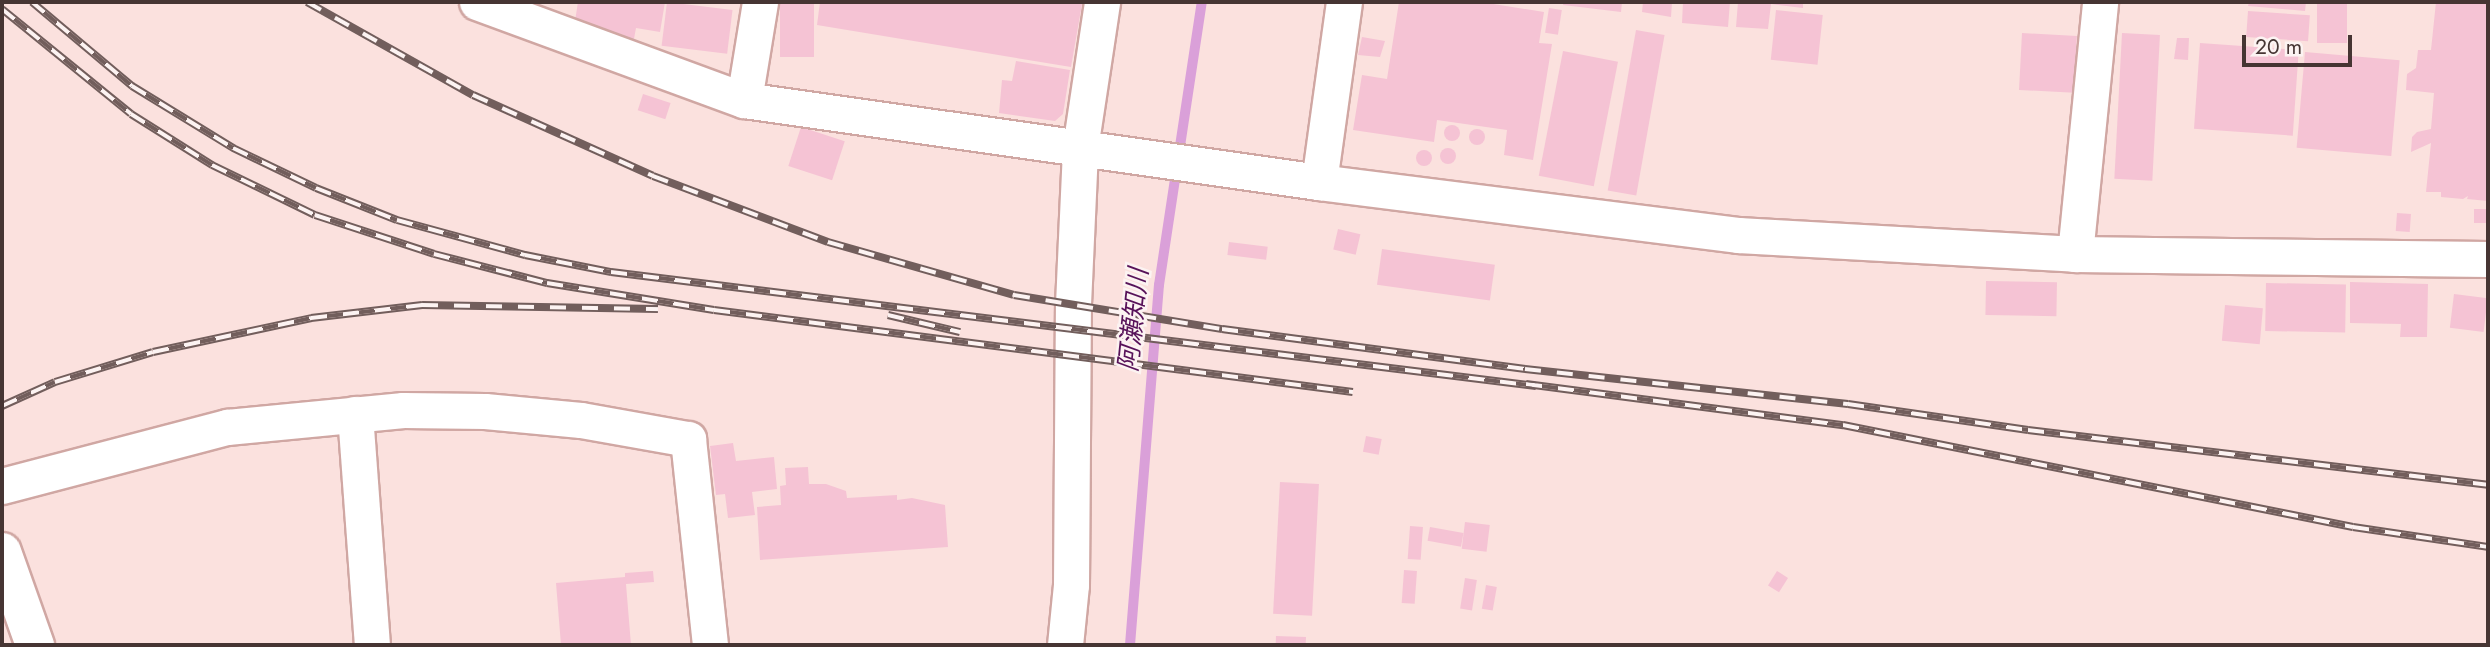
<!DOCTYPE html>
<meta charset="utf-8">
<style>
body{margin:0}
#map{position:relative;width:2490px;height:647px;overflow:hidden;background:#fbe1de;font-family:Jost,"Noto Sans JP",sans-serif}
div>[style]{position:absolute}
.stream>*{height:10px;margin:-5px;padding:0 5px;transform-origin:5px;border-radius:5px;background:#daa0d9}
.building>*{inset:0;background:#f5c3d4;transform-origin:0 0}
.round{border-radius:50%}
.roads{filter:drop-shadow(2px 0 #d0a7a3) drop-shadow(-2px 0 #d0a7a3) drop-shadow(0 2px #d0a7a3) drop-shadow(0 -2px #d0a7a3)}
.minor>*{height:35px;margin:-17.5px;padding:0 17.5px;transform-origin:17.5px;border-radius:17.5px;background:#fff}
.primary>*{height:38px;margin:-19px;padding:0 19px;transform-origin:19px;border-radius:19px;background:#fff}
.rail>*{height:8px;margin-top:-4px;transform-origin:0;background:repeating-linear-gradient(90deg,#fcf3f2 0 16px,#725e5c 0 32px);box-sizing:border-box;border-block:2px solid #725e5c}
span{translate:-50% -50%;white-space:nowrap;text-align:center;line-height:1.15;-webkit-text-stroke:5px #fcf3f2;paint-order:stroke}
.water-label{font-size:26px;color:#571259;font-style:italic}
.frame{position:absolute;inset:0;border:4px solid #463533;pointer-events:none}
.scale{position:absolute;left:2242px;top:35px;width:110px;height:32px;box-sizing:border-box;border:4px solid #463533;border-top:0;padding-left:9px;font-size:21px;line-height:24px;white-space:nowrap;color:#463533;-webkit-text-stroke:5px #fcf3f2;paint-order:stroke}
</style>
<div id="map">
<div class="stream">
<div style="left:1130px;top:645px;width:361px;rotate:-85.4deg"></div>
<div style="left:1159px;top:285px;width:286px;rotate:-81.4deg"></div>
</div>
<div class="building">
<div style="clip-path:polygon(578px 2px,665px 2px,660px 32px,636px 28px,634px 39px,602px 34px,575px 21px)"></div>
<div style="left:667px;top:2px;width:66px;height:44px;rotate:7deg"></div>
<div style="left:780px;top:2px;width:34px;height:55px"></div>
<div style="clip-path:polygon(820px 2px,1064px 2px,1082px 4px,1071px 67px,817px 25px)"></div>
<div style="clip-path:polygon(1399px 2px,1481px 2px,1544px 12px,1539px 43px,1552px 44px,1533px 160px,1504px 155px,1507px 130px,1437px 120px,1434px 142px,1353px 130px,1362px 75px,1387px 79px)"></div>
<div style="clip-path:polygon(1564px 2px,1622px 2px,1621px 12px,1563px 5px)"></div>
<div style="clip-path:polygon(1643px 2px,1672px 2px,1671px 17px,1642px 12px)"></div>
<div style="clip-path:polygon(1683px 2px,1730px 2px,1728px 27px,1682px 23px)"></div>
<div style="clip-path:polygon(1738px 2px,1803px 2px,1803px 8px,1771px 4px,1768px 29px,1736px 27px)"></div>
<div style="clip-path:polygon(2249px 2px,2306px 2px,2305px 11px,2248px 6px)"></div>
<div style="left:2317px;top:2px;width:30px;height:41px"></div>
<div style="clip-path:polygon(2436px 2px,2488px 2px,2488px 201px,2467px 199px,2468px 196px,2463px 199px,2441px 197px,2441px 192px,2426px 192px,2431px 143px,2411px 152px,2412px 137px,2417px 132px,2431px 129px,2434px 93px,2406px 90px,2407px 74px,2416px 68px,2418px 50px,2431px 50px)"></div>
<div style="left:1549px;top:8px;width:13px;height:25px;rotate:9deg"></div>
<div style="left:1776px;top:10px;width:47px;height:50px;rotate:6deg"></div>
<div style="left:2248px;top:11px;width:62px;height:26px;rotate:4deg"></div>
<div style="left:1636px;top:30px;width:29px;height:163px;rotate:10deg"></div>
<div style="left:2022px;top:33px;width:55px;height:57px;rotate:3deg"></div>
<div style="left:2122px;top:33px;width:38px;height:146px;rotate:3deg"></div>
<div style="clip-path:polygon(1362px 37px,1385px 41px,1380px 57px,1358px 55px)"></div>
<div style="clip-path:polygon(2177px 38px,2189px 38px,2188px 60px,2174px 59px)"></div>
<div style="left:2200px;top:43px;width:99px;height:86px;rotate:4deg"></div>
<div style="left:1563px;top:51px;width:56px;height:127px;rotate:11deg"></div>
<div style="left:2305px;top:52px;width:95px;height:96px;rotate:5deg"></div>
<div style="clip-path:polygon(1016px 61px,1070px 70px,1063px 114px,1055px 121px,999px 113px,1002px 80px,1012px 81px)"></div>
<div style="left:643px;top:94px;width:29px;height:17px;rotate:18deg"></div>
<div class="round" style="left:1444px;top:125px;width:16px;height:16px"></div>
<div style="left:801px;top:127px;width:46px;height:41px;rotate:18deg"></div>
<div class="round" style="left:1469px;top:129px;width:16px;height:16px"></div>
<div class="round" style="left:1440px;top:148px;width:16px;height:16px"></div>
<div class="round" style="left:1416px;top:150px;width:16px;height:16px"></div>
<div style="left:2488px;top:209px;width:14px;height:14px;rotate:90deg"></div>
<div style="left:2397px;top:213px;width:14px;height:18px;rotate:4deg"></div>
<div style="left:1338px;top:229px;width:23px;height:21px;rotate:13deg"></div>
<div style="left:1229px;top:242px;width:39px;height:13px;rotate:7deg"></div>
<div style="left:1382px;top:249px;width:114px;height:36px;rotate:8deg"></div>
<div style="left:1986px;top:281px;width:71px;height:34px;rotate:1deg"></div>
<div style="clip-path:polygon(2350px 282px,2428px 284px,2427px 337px,2400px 337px,2401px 324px,2350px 323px)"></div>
<div style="left:2266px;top:283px;width:80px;height:48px;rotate:1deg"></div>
<div style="left:2454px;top:294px;width:34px;height:34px;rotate:7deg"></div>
<div style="left:2225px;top:305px;width:38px;height:36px;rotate:5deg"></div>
<div style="left:1366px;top:436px;width:16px;height:16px;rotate:11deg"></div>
<div style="clip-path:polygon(733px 443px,736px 461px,774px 457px,777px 489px,752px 492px,755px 515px,728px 518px,725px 494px,716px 495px,710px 446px)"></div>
<div style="clip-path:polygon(808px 467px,809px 484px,826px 484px,846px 491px,847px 498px,897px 495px,897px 500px,912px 498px,945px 505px,948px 547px,760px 560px,757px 507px,781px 505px,780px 486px,786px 485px,785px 468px)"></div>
<div style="left:1280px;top:482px;width:39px;height:132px;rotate:3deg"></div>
<div style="left:1465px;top:522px;width:25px;height:27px;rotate:7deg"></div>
<div style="left:1410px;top:526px;width:13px;height:33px;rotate:4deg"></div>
<div style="left:1430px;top:527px;width:34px;height:14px;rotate:10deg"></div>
<div style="left:1404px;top:570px;width:13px;height:33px;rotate:4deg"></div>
<div style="clip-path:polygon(653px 571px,654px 582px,626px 584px,631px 645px,561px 645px,556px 583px,625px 577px,625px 573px)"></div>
<div style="left:1777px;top:571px;width:13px;height:17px;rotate:32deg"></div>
<div style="left:1465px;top:578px;width:12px;height:31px;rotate:9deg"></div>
<div style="left:1486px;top:585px;width:11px;height:24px;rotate:10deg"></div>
<div style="left:1276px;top:636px;width:30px;height:9px;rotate:2deg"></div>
</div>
<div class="roads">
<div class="minor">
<div style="left:477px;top:2px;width:284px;rotate:20.2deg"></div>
<div style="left:744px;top:100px;width:581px;rotate:8.12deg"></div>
<div style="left:1319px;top:182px;width:422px;rotate:7.2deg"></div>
<div style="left:1738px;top:235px;width:338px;rotate:3.2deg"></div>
<div style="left:2075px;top:254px;width:413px;rotate:0.7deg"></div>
<div style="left:744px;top:100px;width:99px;rotate:-80.7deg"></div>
<div style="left:1319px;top:182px;width:182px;rotate:-82.1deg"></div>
<div style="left:2075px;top:254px;width:253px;rotate:-84.3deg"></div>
<div style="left:355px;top:414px;width:232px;rotate:85.8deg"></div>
<div style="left:2px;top:486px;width:233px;rotate:-14.7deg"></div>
<div style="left:227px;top:427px;width:177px;rotate:-5.5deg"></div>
<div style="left:403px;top:410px;width:82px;rotate:0.7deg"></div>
<div style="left:485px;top:411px;width:96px;rotate:5.4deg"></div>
<div style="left:581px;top:420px;width:109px;rotate:10.1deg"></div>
<div style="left:688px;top:439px;width:207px;rotate:83.9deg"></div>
<div style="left:1065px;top:645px;width:60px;rotate:-84.3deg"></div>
<div style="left:1071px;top:585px;width:281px;rotate:-89.6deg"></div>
<div style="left:1073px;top:304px;width:156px;rotate:-87.4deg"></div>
<div style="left:1080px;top:148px;width:148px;rotate:-81.4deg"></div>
</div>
<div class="primary">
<div style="left:2px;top:552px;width:99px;rotate:70.5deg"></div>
</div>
</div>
<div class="rail">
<div style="left:32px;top:2px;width:131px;rotate:40deg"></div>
<div style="left:132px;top:86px;width:119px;rotate:31.5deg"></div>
<div style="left:233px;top:148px;width:92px;rotate:25.7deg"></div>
<div style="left:316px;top:188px;width:87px;rotate:21.6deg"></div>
<div style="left:397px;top:220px;width:133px;rotate:15.3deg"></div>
<div style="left:525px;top:255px;width:88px;rotate:11.2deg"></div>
<div style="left:611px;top:272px;width:932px;rotate:7.03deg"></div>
<div style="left:307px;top:2px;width:190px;rotate:29.3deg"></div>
<div style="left:473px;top:95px;width:197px;rotate:24.2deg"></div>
<div style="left:653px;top:176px;width:187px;rotate:20.7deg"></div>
<div style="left:828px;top:242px;width:193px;rotate:15.9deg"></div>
<div style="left:1014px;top:295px;width:211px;rotate:9.3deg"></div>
<div style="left:1222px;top:329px;width:306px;rotate:7.5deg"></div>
<div style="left:1525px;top:369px;width:325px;rotate:6.2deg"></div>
<div style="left:1848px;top:404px;width:182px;rotate:8.2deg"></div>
<div style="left:2028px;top:430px;width:463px;rotate:6.8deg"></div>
<div style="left:2px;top:9px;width:166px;rotate:39.1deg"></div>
<div style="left:131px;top:114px;width:96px;rotate:32.2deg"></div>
<div style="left:212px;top:165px;width:114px;rotate:25.9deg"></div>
<div style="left:315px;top:215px;width:125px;rotate:18.1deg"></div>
<div style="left:434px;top:254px;width:117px;rotate:14.4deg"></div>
<div style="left:547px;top:283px;width:169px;rotate:9.2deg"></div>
<div style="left:714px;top:310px;width:644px;rotate:7.31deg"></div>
<div style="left:888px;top:315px;width:74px;rotate:13.3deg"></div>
<div style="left:1526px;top:384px;width:320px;rotate:7.4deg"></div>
<div style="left:1843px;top:425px;width:520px;rotate:11.31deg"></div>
<div style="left:2353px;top:527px;width:136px;rotate:8.4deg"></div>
<div style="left:2px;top:406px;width:58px;rotate:-24.4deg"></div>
<div style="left:55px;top:382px;width:102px;rotate:-17deg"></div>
<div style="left:153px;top:352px;width:162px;rotate:-12.1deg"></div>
<div style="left:311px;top:318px;width:112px;rotate:-6.7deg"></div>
<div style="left:422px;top:305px;width:236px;rotate:1deg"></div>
</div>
<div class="water-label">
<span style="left:1134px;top:320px;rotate:-84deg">阿瀬知川</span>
</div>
<div class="frame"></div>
<div class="scale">20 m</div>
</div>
